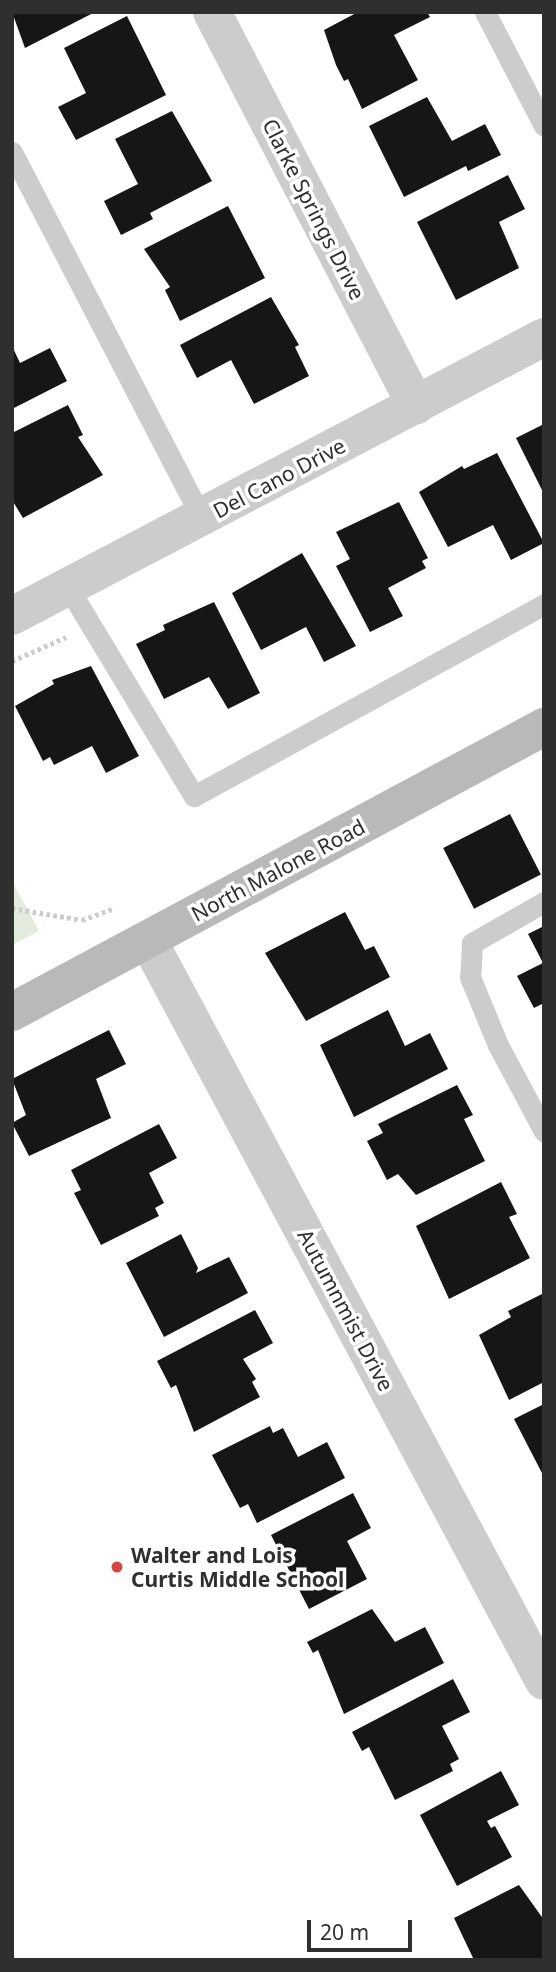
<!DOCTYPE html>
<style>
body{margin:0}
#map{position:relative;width:556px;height:1972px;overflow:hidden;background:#fff;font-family:"Noto Sans",sans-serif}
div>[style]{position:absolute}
.green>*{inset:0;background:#e3ebde}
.building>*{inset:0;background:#161616;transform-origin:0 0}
.path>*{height:4.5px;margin-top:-2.25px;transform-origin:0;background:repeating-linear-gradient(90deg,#ccc 0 3.5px,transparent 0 7px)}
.lane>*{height:21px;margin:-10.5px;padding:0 10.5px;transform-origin:10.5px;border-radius:10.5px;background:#ccc}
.street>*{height:38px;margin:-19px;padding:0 19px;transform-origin:19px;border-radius:19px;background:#ccc}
.secondary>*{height:38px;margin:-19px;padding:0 19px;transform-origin:19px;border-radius:19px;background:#b9b9b9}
.dots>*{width:19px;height:19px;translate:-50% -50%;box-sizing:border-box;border:4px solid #fff;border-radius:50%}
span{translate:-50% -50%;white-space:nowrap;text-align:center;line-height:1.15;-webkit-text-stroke:7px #fff;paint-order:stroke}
.street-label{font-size:21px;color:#2f2f2f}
.poi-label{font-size:21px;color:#2f2f2f;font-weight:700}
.left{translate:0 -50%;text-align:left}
.frame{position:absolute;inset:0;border:14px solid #2f2f2f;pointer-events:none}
.scale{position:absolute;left:307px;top:1920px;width:105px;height:32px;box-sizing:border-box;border:4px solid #2f2f2f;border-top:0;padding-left:9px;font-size:21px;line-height:24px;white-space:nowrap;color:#2f2f2f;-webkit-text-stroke:5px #fff;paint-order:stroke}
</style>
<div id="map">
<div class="green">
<div style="clip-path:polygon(12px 881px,39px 931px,12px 945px)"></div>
</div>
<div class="building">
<div style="clip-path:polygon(12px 12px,95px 12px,25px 48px)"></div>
<div style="clip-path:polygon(358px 12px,427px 12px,430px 17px,394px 35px,418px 80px,362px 109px,348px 79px,344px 81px,336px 65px,324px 30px)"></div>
<div style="clip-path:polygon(127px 16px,166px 95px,76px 140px,58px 107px,86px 93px,64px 48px)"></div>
<div style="clip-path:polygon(427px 97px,452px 141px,485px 124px,501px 155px,468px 171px,466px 166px,404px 197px,369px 126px)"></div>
<div style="clip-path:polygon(172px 111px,212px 181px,150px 213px,153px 219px,121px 235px,104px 201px,138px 184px,115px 139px)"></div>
<div style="clip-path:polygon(508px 175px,525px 209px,499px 222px,519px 268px,456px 300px,417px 222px)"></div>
<div style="clip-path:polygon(228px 206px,265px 278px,180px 321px,165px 290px,170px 287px,144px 249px)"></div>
<div style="clip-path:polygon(271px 297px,299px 345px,295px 347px,309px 376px,254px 404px,231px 360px,197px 378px,180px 345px)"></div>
<div style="clip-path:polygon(12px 346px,20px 363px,50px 348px,67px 381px,12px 409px)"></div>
<div style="clip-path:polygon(68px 405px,83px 435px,78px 437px,103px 475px,23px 518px,12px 500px,12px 433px)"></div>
<div style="clip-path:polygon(544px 424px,544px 494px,516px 438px)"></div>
<div style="clip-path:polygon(497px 453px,544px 543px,511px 560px,493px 525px,448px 547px,419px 492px,462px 466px,464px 469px)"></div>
<div style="clip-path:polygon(399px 502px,428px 558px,422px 561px,426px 568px,388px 588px,403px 616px,370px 632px,336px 566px,350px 559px,336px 532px)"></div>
<div style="clip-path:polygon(302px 553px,356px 646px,324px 662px,306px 627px,261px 650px,232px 593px)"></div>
<div style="clip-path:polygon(214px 602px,260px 693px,228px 709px,209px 677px,164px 699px,136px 644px,165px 630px,163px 625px)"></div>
<div style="clip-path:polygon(91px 666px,139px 756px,106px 773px,92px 746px,54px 765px,50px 757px,43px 761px,15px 706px,54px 684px,52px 680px)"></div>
<div style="left:510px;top:814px;width:68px;height:75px;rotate:63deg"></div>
<div style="clip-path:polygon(345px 912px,365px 950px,374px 946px,390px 977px,306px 1021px,265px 953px)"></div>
<div style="clip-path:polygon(544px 926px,544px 1003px,534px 1008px,517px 976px,543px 963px,528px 934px)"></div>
<div style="clip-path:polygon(388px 1010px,405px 1046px,430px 1033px,448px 1069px,354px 1117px,320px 1045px)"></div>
<div style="clip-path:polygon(109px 1030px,126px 1064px,96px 1079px,111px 1118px,29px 1156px,12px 1123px,26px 1115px,12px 1079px)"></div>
<div style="clip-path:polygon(457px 1085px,473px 1115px,464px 1119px,485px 1161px,416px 1195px,398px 1174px,387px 1180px,367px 1141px,383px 1133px,378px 1124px)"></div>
<div style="clip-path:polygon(159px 1124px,177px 1158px,149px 1173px,164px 1203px,155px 1208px,159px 1216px,101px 1245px,74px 1193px,81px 1190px,71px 1170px)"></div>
<div style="clip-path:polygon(501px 1182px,517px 1214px,509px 1217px,530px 1258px,449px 1299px,416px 1226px)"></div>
<div style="clip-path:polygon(181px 1234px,198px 1268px,196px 1273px,229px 1257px,248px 1293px,164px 1337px,126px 1263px)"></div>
<div style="clip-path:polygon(544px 1293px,544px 1382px,509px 1400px,479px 1335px,511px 1317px,508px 1311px)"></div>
<div style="clip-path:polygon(255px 1310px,273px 1343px,243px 1359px,256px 1379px,252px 1382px,260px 1397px,194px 1432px,176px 1385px,171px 1388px,157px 1361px)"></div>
<div style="clip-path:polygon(544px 1404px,544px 1477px,514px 1419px)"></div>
<div style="clip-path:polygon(270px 1426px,273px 1433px,283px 1428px,298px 1457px,327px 1442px,345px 1478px,257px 1523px,248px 1504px,240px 1508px,212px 1455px)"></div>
<div style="clip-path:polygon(353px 1493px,371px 1528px,347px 1541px,367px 1579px,309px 1609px,271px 1535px)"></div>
<div style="clip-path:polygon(372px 1609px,395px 1642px,425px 1627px,444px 1663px,344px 1714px,318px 1650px,313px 1653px,307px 1642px)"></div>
<div style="clip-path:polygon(453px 1679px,470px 1712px,442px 1726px,459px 1759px,450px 1764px,453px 1771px,395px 1800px,369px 1747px,362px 1751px,352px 1732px)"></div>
<div style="clip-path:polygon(501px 1771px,519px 1805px,487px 1821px,491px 1828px,495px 1826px,512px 1857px,457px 1886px,420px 1815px)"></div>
<div style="clip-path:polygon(519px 1885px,544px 1920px,544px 1960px,474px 1960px,454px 1918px)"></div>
</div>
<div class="path">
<div style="left:12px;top:661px;width:59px;rotate:-24deg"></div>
<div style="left:12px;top:908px;width:71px;rotate:9.7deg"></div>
<div style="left:82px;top:920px;width:35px;rotate:-20deg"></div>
</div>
<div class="lane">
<div style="left:485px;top:12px;width:128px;rotate:62.6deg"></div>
<div style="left:12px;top:152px;width:413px;rotate:62.6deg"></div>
<div style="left:69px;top:589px;width:242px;rotate:58.9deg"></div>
<div style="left:194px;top:796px;width:399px;rotate:-28.7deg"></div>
<div style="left:544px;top:902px;width:83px;rotate:150.3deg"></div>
<div style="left:472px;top:943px;width:34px;rotate:93deg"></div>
<div style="left:470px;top:977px;width:74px;rotate:67.6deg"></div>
<div style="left:498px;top:1045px;width:98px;rotate:61.9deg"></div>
</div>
<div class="street">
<div style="left:212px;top:12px;width:443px;rotate:62.6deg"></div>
<div style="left:12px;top:616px;width:601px;rotate:-27.67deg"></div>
<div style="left:148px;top:940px;width:840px;rotate:61.88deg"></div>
</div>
<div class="secondary">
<div style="left:12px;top:1012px;width:604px;rotate:-28.18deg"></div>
</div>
<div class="dots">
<div style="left:117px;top:1567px;background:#d54642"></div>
</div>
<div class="street-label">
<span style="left:314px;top:209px;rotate:63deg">Clarke Springs Drive</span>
<span style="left:279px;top:478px;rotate:-28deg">Del Cano Drive</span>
<span style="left:278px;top:870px;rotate:-28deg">North Malone Road</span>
<span style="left:346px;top:1310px;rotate:62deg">Autumnmist Drive</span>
</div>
<div class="poi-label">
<span class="left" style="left:131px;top:1567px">Walter and Lois<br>Curtis Middle School</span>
</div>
<div class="frame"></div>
<div class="scale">20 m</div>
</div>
